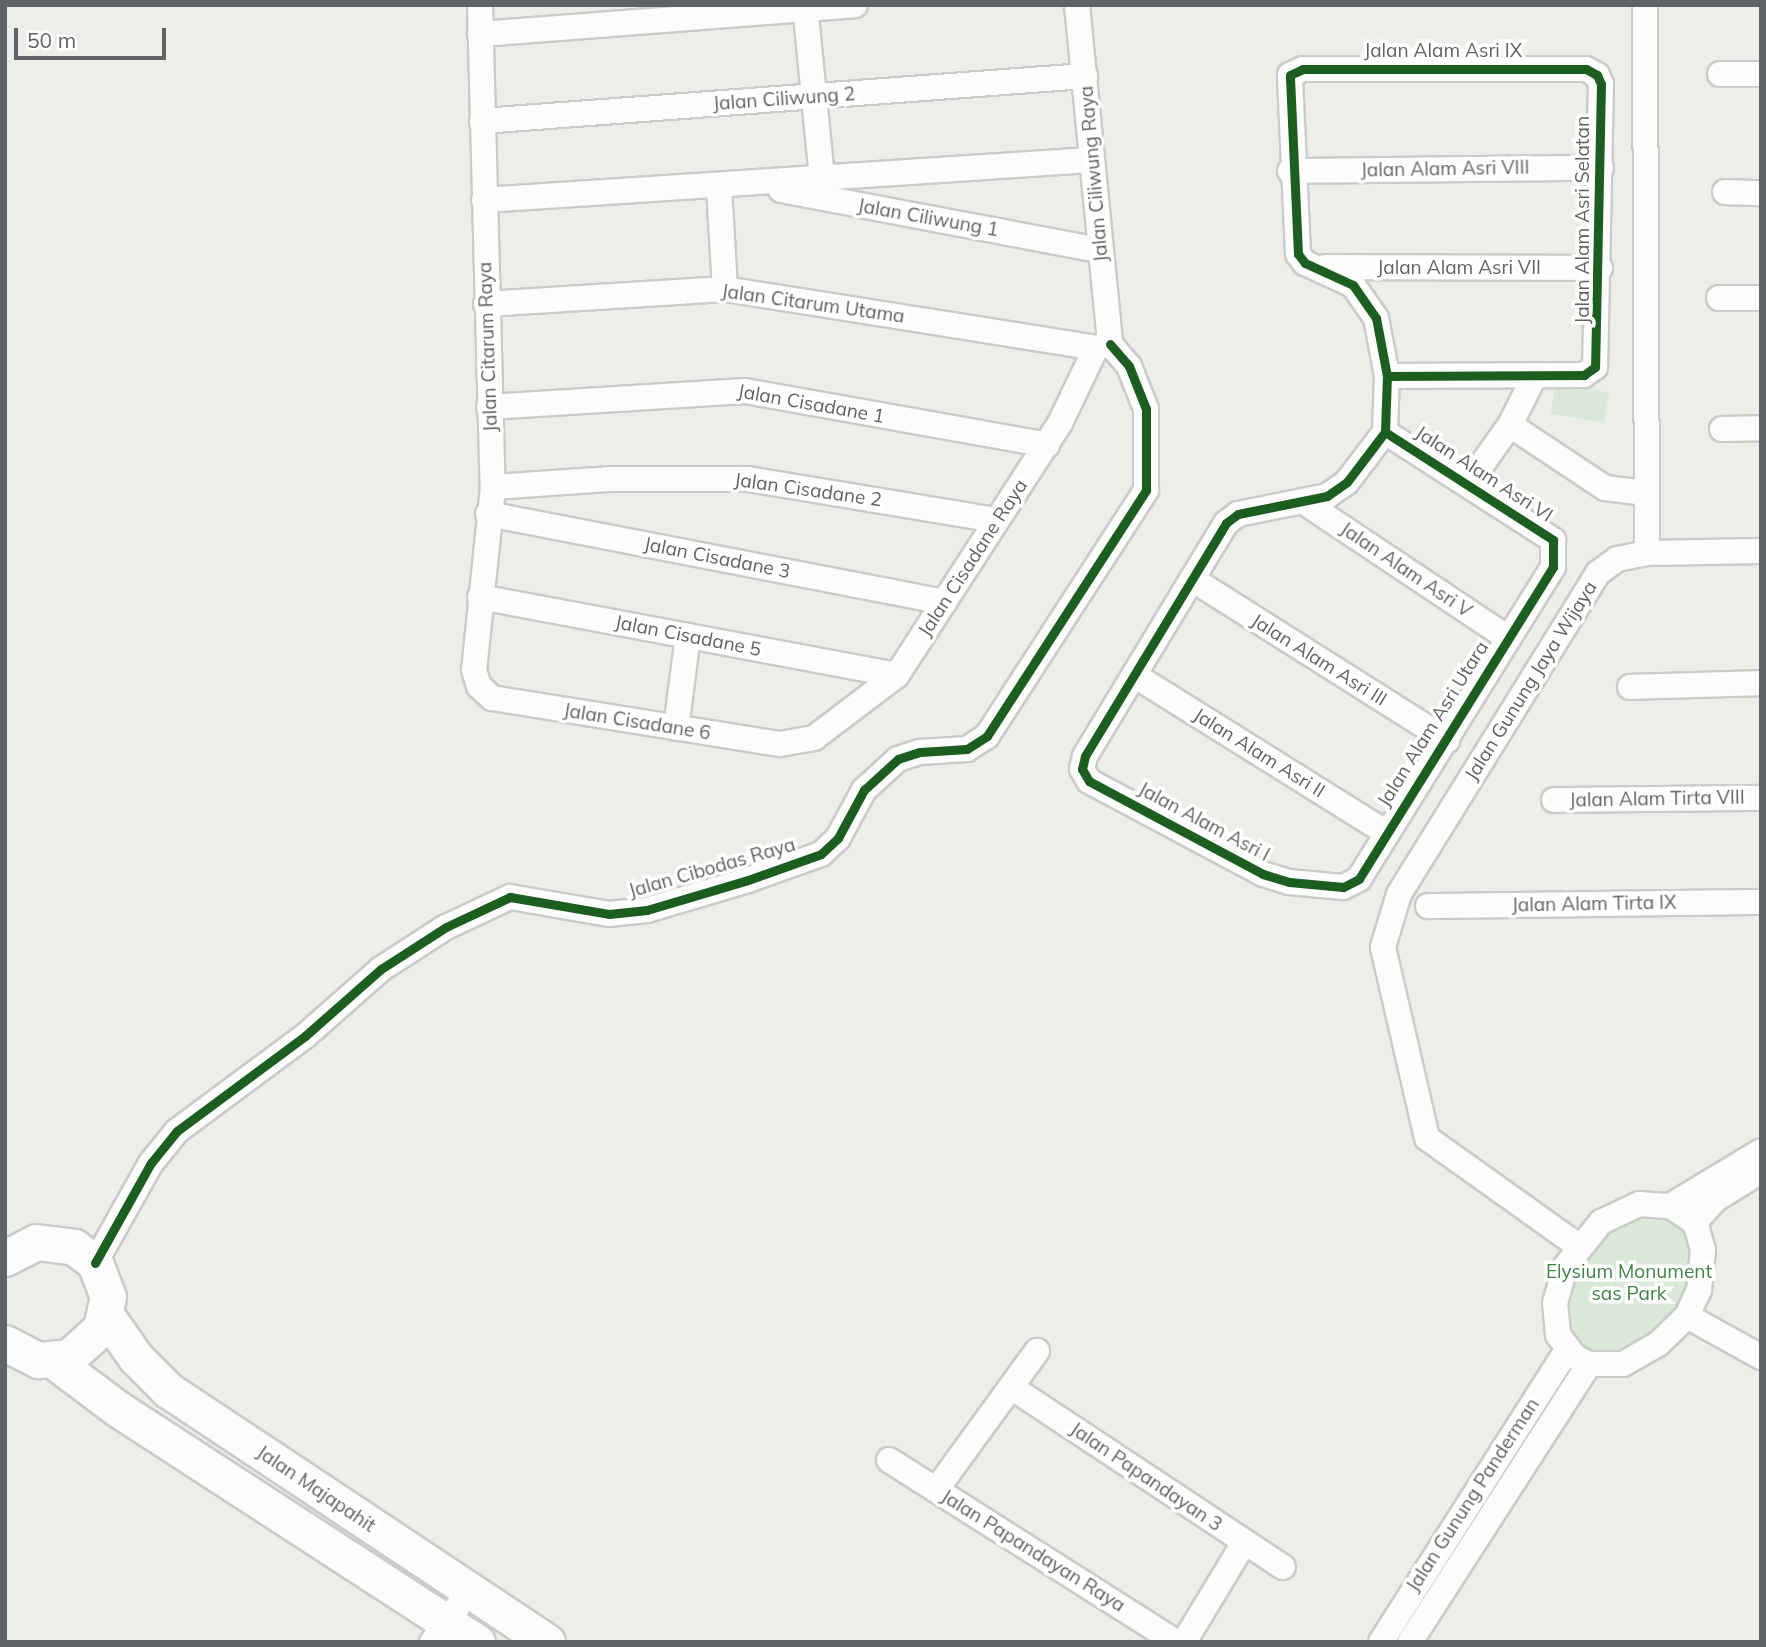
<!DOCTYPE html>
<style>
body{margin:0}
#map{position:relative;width:1766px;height:1647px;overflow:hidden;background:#eeede9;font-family:Mulish,sans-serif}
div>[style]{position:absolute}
.green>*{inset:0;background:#d9e8d7;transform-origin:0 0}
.roads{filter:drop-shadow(2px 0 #cbcbca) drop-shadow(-2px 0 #cbcbca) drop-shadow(0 2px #cbcbca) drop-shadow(0 -2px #cbcbca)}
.street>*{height:24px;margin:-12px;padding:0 12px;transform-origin:12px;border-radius:12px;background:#fcfcfc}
.secondary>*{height:35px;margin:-17.5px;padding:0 17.5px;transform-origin:17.5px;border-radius:17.5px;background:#fcfcfc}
.cycleway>*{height:9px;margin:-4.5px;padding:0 4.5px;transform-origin:4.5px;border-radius:4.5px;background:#1b5e20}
span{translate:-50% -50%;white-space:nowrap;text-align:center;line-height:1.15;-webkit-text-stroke:7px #fff;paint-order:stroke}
.street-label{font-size:19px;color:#5f6266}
.park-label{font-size:19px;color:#418346}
.frame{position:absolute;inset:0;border:7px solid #5f6266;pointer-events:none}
.scale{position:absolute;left:14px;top:28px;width:152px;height:32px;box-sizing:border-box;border:4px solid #5f6266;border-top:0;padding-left:9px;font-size:21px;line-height:24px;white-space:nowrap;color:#5f6266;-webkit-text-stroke:5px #fff;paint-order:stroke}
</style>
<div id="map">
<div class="green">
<div style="left:1556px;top:383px;width:54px;height:31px;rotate:10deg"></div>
<div style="clip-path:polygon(1639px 1206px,1693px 1223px,1701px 1270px,1683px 1315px,1605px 1362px,1561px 1332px,1579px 1245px)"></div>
</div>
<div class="roads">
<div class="street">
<div style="left:480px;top:5px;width:482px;rotate:88.5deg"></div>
<div style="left:493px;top:487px;width:184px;rotate:95.9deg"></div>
<div style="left:474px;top:670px;width:17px;rotate:73deg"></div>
<div style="left:479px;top:686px;width:18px;rotate:43deg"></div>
<div style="left:492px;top:698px;width:292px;rotate:9.1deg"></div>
<div style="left:780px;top:744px;width:35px;rotate:-10deg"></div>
<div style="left:814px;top:738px;width:104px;rotate:-37.2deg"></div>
<div style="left:897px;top:675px;width:300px;rotate:-57.1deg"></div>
<div style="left:1060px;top:423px;width:83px;rotate:-64.4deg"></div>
<div style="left:1096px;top:348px;width:15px;rotate:-16deg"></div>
<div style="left:805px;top:5px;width:174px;rotate:84.4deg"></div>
<div style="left:1077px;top:5px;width:341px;rotate:84.4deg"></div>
<div style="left:480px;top:34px;width:376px;rotate:-4.4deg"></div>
<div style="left:1720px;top:74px;width:41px"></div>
<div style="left:482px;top:121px;width:605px;rotate:-4.27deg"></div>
<div style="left:1290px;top:171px;width:311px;rotate:-0.6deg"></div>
<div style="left:719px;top:188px;width:101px;rotate:86.6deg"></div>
<div style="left:781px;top:190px;width:325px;rotate:10.7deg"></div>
<div style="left:1725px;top:192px;width:36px;rotate:2deg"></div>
<div style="left:484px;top:200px;width:608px;rotate:-3.77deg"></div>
<div style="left:1325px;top:267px;width:275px;rotate:0.2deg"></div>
<div style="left:1719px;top:298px;width:42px"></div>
<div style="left:486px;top:304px;width:239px;rotate:-3.6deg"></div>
<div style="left:725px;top:289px;width:376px;rotate:9deg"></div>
<div style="left:489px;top:407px;width:256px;rotate:-3.6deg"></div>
<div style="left:745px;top:391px;width:307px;rotate:10.1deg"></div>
<div style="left:1510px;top:425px;width:114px;rotate:33.6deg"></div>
<div style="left:1605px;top:488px;width:41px;rotate:7deg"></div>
<div style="left:1722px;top:429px;width:39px;rotate:-1deg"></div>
<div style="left:1385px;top:432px;width:200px;rotate:32.7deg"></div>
<div style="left:1553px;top:540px;width:27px;rotate:90deg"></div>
<div style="left:1553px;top:567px;width:367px;rotate:121.9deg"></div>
<div style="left:1359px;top:879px;width:18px;rotate:153deg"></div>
<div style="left:1343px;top:887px;width:54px;rotate:-174.7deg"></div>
<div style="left:1289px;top:882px;width:27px;rotate:-163deg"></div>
<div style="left:1263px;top:874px;width:197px;rotate:-151.9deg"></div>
<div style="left:1089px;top:781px;width:14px;rotate:-120deg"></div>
<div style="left:1082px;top:769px;width:13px;rotate:-77deg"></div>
<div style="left:1085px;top:756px;width:272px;rotate:-58.8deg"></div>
<div style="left:1226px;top:523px;width:15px;rotate:-37deg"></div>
<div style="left:1238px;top:514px;width:91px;rotate:-11.4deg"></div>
<div style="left:1327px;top:496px;width:24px;rotate:-35deg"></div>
<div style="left:1347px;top:482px;width:63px;rotate:-52.8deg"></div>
<div style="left:1385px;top:432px;width:56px;rotate:-88deg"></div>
<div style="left:1387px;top:376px;width:59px;rotate:-100.7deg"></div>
<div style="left:1376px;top:318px;width:40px;rotate:-124.9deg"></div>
<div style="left:1353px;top:285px;width:53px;rotate:-155.4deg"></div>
<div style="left:1305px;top:263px;width:11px;rotate:-128deg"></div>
<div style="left:1298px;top:254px;width:179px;rotate:-92.6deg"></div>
<div style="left:1290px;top:75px;width:14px;rotate:-25deg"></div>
<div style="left:1303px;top:69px;width:283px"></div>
<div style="left:1586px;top:69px;width:13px;rotate:29deg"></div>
<div style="left:1597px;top:75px;width:10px;rotate:66deg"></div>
<div style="left:1601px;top:84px;width:283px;rotate:91.2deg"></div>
<div style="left:1595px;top:367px;width:14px;rotate:144deg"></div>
<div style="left:1584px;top:375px;width:197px;rotate:179.7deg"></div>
<div style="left:1468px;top:484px;width:72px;rotate:-54.6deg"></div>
<div style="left:1510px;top:425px;width:56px;rotate:-63.4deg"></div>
<div style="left:493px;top:487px;width:116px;rotate:-3.9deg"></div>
<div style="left:609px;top:479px;width:139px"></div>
<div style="left:748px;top:479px;width:251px;rotate:9.4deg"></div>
<div style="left:1304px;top:502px;width:245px;rotate:33.7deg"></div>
<div style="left:488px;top:514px;width:465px;rotate:10.9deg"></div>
<div style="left:1647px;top:553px;width:114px;rotate:-1deg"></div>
<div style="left:1192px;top:579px;width:302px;rotate:32.3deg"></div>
<div style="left:480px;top:597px;width:424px;rotate:10.6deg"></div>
<div style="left:1134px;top:675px;width:296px;rotate:32deg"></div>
<div style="left:1630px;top:687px;width:131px;rotate:-1.7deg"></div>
<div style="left:676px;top:728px;width:93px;rotate:-82.6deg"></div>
<div style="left:1554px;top:800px;width:207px;rotate:-0.6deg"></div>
<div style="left:1428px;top:906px;width:333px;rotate:-0.7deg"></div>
<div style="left:1639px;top:1204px;width:31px;rotate:4deg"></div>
<div style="left:1670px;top:1206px;width:30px;rotate:33deg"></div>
<div style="left:1695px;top:1222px;width:29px;rotate:74deg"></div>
<div style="left:1703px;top:1250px;width:40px;rotate:95.7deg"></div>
<div style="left:1699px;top:1290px;width:29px;rotate:115deg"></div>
<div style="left:1687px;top:1316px;width:40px;rotate:136deg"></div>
<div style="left:1658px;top:1344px;width:40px;rotate:150.3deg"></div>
<div style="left:1623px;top:1364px;width:34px;rotate:180deg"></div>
<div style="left:1589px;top:1364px;width:17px;rotate:-152deg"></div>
<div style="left:1574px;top:1356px;width:26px;rotate:-127deg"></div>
<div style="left:1558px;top:1335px;width:32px;rotate:-95deg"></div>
<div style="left:1555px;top:1303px;width:37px;rotate:-74deg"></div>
<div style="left:1565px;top:1267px;width:58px;rotate:-51.3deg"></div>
<div style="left:1601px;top:1222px;width:42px;rotate:-25.3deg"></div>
<div style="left:1670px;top:1206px;width:106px;rotate:-31.1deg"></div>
<div style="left:1695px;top:1222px;width:31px;rotate:-48deg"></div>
<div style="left:1716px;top:1199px;width:53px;rotate:-31.9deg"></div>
<div style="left:1577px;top:1245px;width:184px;rotate:-144.5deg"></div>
<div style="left:1427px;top:1138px;width:196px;rotate:-103deg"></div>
<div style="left:1383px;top:947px;width:55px;rotate:-73.2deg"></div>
<div style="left:1399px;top:894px;width:378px;rotate:-58.2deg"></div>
<div style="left:1598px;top:573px;width:24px;rotate:-36deg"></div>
<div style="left:1617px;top:559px;width:31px;rotate:-11deg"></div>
<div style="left:1647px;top:553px;width:548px;rotate:-90.21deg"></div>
<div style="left:95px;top:1263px;width:115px;rotate:-60.8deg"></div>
<div style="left:151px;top:1163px;width:41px;rotate:-50.9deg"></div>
<div style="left:177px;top:1131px;width:159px;rotate:-36.6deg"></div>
<div style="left:305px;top:1036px;width:101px;rotate:-41.4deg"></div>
<div style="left:381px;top:969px;width:77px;rotate:-32.9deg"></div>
<div style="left:446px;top:927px;width:71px;rotate:-25.1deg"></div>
<div style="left:510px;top:897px;width:100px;rotate:9.7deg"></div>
<div style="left:609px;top:914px;width:38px;rotate:-6deg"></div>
<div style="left:647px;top:910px;width:105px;rotate:-16.5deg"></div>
<div style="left:748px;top:880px;width:77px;rotate:-19.6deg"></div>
<div style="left:821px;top:854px;width:23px;rotate:-43deg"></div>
<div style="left:838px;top:838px;width:55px;rotate:-61.6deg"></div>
<div style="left:864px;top:790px;width:46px;rotate:-42.4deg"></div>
<div style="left:898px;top:759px;width:23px;rotate:-18deg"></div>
<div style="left:920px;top:752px;width:47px;rotate:-3.7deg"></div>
<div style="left:967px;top:749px;width:24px;rotate:-33deg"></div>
<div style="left:987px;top:736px;width:293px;rotate:-57.1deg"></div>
<div style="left:1146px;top:490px;width:81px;rotate:-90deg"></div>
<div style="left:1146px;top:409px;width:46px;rotate:-111.6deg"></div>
<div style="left:1129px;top:366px;width:29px;rotate:-131deg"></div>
<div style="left:1687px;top:1316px;width:85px;rotate:29deg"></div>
<div style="left:1011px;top:1387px;width:326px;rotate:33.5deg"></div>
<div style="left:889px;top:1460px;width:340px;rotate:32.4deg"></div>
<div style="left:936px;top:1490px;width:172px;rotate:-54deg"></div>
<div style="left:432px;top:1642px;width:63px;rotate:-54deg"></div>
<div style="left:1184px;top:1642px;width:116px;rotate:-58.8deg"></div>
<div style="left:1381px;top:1642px;width:346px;rotate:-57.5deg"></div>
<div style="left:1410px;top:1642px;width:331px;rotate:-57.2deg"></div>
</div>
<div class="secondary">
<div style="left:5px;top:1258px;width:35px;rotate:-27deg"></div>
<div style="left:36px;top:1242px;width:38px;rotate:7deg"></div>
<div style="left:74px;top:1247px;width:26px;rotate:37deg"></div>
<div style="left:95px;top:1263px;width:36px;rotate:69deg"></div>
<div style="left:108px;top:1297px;width:32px;rotate:103deg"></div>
<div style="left:101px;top:1328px;width:43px;rotate:137.8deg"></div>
<div style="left:69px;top:1357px;width:31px;rotate:174deg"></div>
<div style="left:38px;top:1360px;width:37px;rotate:-153deg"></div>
<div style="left:106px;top:1315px;width:52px;rotate:55.1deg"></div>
<div style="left:136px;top:1358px;width:45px;rotate:45deg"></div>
<div style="left:168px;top:1390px;width:455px;rotate:33.6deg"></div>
<div style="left:54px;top:1361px;width:80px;rotate:36.9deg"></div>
<div style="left:118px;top:1409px;width:428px;rotate:33deg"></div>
</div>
</div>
<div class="cycleway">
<div style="left:1385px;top:432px;width:200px;rotate:32.7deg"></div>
<div style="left:1553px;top:540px;width:27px;rotate:90deg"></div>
<div style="left:1553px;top:567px;width:367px;rotate:121.9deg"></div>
<div style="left:1359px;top:879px;width:18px;rotate:153deg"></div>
<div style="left:1343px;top:887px;width:54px;rotate:-174.7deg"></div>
<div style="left:1289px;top:882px;width:27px;rotate:-163deg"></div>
<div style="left:1263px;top:874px;width:197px;rotate:-151.9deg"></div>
<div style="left:1089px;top:781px;width:14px;rotate:-120deg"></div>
<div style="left:1082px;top:769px;width:13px;rotate:-77deg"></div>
<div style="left:1085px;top:756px;width:272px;rotate:-58.8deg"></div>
<div style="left:1226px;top:523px;width:15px;rotate:-37deg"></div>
<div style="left:1238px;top:514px;width:91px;rotate:-11.4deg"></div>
<div style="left:1327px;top:496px;width:24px;rotate:-35deg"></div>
<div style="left:1347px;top:482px;width:63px;rotate:-52.8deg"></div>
<div style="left:1385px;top:432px;width:56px;rotate:-88deg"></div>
<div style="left:1387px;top:376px;width:59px;rotate:-100.7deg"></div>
<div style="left:1376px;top:318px;width:40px;rotate:-124.9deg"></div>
<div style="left:1353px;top:285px;width:53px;rotate:-155.4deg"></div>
<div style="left:1305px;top:263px;width:11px;rotate:-128deg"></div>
<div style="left:1298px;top:254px;width:179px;rotate:-92.6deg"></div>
<div style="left:1290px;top:75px;width:14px;rotate:-25deg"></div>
<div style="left:1303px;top:69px;width:283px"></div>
<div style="left:1586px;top:69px;width:13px;rotate:29deg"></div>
<div style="left:1597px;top:75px;width:10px;rotate:66deg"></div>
<div style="left:1601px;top:84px;width:283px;rotate:91.2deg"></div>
<div style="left:1595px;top:367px;width:14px;rotate:144deg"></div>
<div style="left:1584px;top:375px;width:197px;rotate:179.7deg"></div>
<div style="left:95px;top:1263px;width:115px;rotate:-60.8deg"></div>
<div style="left:151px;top:1163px;width:41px;rotate:-50.9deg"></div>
<div style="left:177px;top:1131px;width:159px;rotate:-36.6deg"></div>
<div style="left:305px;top:1036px;width:101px;rotate:-41.4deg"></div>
<div style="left:381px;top:969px;width:77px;rotate:-32.9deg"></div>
<div style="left:446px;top:927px;width:71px;rotate:-25.1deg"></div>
<div style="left:510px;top:897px;width:100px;rotate:9.7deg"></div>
<div style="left:609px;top:914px;width:38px;rotate:-6deg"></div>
<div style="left:647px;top:910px;width:105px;rotate:-16.5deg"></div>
<div style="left:748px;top:880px;width:77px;rotate:-19.6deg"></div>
<div style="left:821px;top:854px;width:23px;rotate:-43deg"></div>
<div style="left:838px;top:838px;width:55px;rotate:-61.6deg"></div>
<div style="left:864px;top:790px;width:46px;rotate:-42.4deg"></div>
<div style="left:898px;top:759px;width:23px;rotate:-18deg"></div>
<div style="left:920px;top:752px;width:47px;rotate:-3.7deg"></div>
<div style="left:967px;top:749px;width:24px;rotate:-33deg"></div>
<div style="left:987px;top:736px;width:293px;rotate:-57.1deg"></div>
<div style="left:1146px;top:490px;width:81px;rotate:-90deg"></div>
<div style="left:1146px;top:409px;width:46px;rotate:-111.6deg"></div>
<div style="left:1129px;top:366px;width:29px;rotate:-131deg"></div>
</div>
<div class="street-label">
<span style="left:1443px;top:51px">Jalan Alam Asri IX</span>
<span style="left:784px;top:99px;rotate:-4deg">Jalan Ciliwung 2</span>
<span style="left:1445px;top:169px;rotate:-1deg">Jalan Alam Asri VIII</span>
<span style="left:1094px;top:174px;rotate:-95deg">Jalan Ciliwung Raya</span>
<span style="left:928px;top:218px;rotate:10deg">Jalan Ciliwung 1</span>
<span style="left:1583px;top:220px;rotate:-90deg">Jalan Alam Asri Selatan</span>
<span style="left:1459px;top:268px">Jalan Alam Asri VII</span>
<span style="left:813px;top:304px;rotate:8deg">Jalan Citarum Utama</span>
<span style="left:488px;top:347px;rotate:-92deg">Jalan Citarum Raya</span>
<span style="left:811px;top:404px;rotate:10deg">Jalan Cisadane 1</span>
<span style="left:1484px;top:474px;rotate:33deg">Jalan Alam Asri VI</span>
<span style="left:808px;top:490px;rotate:8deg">Jalan Cisadane 2</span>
<span style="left:717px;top:558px;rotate:11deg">Jalan Cisadane 3</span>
<span style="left:973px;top:558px;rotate:-57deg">Jalan Cisadane Raya</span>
<span style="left:1406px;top:570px;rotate:34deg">Jalan Alam Asri V</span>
<span style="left:688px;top:636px;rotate:11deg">Jalan Cisadane 5</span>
<span style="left:1319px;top:660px;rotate:32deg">Jalan Alam Asri III</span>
<span style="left:1531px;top:681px;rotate:-58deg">Jalan Gunung Jaya Wijaya</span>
<span style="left:637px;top:722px;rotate:9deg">Jalan Cisadane 6</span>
<span style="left:1433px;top:724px;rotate:-58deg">Jalan Alam Asri Utara</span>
<span style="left:1259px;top:753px;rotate:32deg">Jalan Alam Asri II</span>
<span style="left:1657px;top:799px;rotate:-1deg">Jalan Alam Tirta VIII</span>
<span style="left:1204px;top:822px;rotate:28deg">Jalan Alam Asri I</span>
<span style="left:712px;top:868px;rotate:-16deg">Jalan Cibodas Raya</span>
<span style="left:1594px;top:904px;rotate:-1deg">Jalan Alam Tirta IX</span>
<span style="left:1146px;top:1477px;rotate:34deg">Jalan Papandayan 3</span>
<span style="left:316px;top:1489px;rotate:34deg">Jalan Majapahit</span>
<span style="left:1473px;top:1495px;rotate:-57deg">Jalan Gunung Panderman</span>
<span style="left:1033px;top:1551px;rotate:32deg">Jalan Papandayan Raya</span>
</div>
<div class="park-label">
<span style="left:1629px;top:1283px">Elysium Monument<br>sas Park</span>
</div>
<div class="frame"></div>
<div class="scale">50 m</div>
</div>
